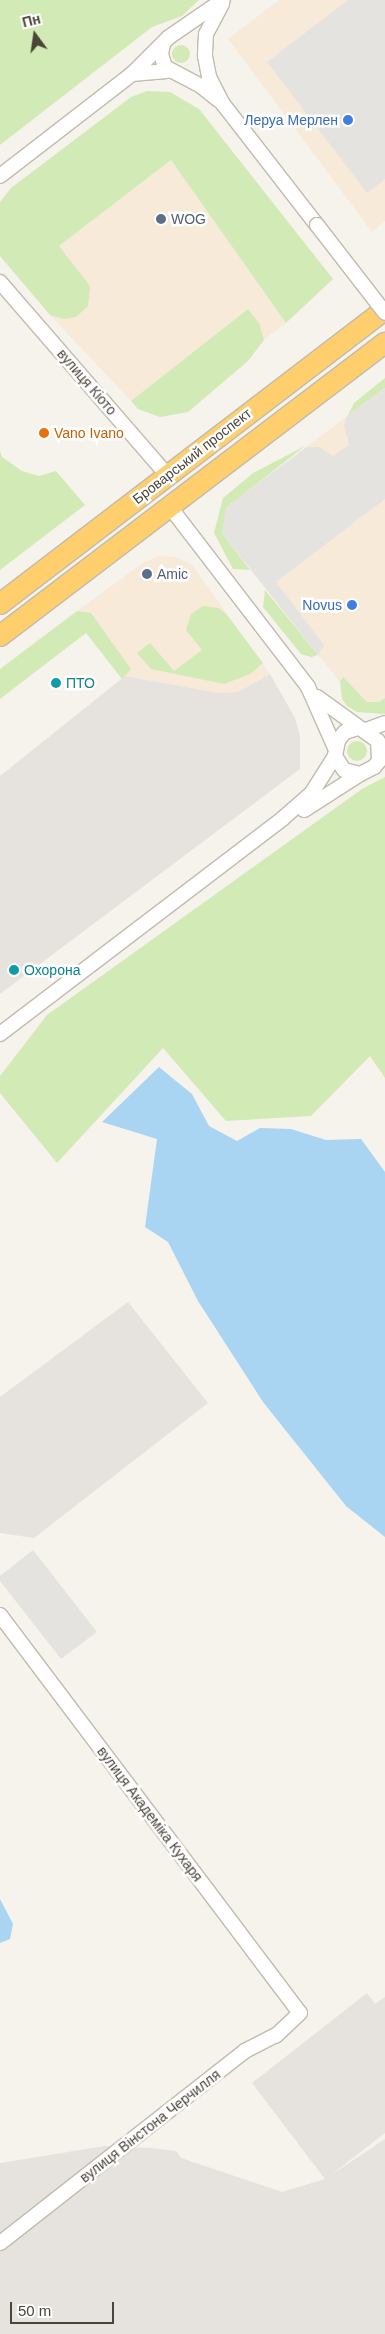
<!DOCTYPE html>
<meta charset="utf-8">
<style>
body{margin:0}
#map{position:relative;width:385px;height:2334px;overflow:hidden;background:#f6f3ec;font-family:Arial,sans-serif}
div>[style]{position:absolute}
.commercial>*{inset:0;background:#f7ead8}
.industrial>*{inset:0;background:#e6e2dd}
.green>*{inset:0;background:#d2eab5}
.round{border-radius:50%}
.parking>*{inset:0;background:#e5e3e0}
.water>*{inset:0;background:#a9d4f2}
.roads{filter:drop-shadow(1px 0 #c2bbae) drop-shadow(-1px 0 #c2bbae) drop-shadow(0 1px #c2bbae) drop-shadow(0 -1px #c2bbae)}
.minor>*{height:14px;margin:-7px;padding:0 7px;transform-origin:7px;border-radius:7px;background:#fff}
.highway>*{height:20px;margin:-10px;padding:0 10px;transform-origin:10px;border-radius:10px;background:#ffcf6e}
.bridges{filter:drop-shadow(1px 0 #c2bbae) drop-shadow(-1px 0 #c2bbae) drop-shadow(0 1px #c2bbae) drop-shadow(0 -1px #c2bbae)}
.minor-bridge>*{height:14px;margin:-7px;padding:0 7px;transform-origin:7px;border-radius:7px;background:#fff}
.dots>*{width:14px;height:14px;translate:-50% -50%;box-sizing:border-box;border:2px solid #fff;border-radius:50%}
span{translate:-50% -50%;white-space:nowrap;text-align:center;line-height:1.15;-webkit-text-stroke:5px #fff;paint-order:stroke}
.shop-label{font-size:14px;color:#366cbe}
.right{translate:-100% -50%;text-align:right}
.service-label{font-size:14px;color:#4e5e75}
.left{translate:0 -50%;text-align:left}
.street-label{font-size:14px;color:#4b4439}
.food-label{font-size:14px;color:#c56008}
.culture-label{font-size:14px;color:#0d838f}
.north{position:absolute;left:10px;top:10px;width:50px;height:50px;-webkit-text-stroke:4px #fff;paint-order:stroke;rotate:346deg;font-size:14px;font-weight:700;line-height:20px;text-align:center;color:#4b4439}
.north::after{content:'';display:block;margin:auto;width:18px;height:22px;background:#4b4439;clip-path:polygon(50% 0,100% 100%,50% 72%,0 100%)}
.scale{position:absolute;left:10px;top:2302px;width:104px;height:22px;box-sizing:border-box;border:2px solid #4b4439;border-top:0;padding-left:6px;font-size:15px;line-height:18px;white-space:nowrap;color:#4b4439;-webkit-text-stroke:4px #fff;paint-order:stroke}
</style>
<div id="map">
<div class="commercial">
<div style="clip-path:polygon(279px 0,385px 0,385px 221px,372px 232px,228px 39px)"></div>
<div style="clip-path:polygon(171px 160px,286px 323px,264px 340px,259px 323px,248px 309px,131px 401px,50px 315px,64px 319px,89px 286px,59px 246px)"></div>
<div style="clip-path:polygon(385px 388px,385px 698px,379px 702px,367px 702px,343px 678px,340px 682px,222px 533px,226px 507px)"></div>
<div style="clip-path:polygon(159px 556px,176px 557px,192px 565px,270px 674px,238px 692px,218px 693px,125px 676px,77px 611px,143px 563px)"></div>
</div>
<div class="industrial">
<div style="clip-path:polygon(270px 674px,295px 718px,300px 736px,300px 769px,0 994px,0 776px,125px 676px,218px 693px,238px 692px)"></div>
<div style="clip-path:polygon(128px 1302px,208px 1403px,34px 1538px,0 1533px,0 1397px)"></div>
<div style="clip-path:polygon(367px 1993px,375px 2004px,385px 1997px,385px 2133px,331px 2175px,385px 2139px,385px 2334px,0 2334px,0 2163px,105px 2146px,152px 2148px,176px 2151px,181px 2158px,282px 2192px,325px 2179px,252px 2083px)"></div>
</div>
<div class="green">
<div style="clip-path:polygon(0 0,199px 0,182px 16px,152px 27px,0 145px)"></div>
<div class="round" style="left:172px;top:45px;width:18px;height:18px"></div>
<div style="clip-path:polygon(147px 91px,170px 92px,199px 109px,333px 279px,286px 323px,171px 160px,59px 246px,90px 286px,88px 306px,76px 317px,64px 319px,50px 315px,0 256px,0 202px,11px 188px,131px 97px)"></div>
<div style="clip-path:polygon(248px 309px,259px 323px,264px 340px,248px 361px,188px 412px,160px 417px,138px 409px,131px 401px)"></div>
<div style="clip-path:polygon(385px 378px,385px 388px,348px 415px,354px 403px)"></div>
<div style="clip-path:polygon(305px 446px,227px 507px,222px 533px,250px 570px,233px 569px,214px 533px,223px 498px,253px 473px)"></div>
<div style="clip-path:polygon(0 451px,2px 457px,22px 471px,39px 476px,56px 471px,85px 505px,0 570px)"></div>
<div style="clip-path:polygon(265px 590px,318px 655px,311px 657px,301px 654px,263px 607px)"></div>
<div style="clip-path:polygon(203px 606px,219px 608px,227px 615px,263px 663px,250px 674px,224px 684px,151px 669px,137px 653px,150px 643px,174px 671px,202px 650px,186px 630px,191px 614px)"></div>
<div style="clip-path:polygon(77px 611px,91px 613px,131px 669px,122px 679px,86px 633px,0 699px,0 669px)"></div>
<div style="clip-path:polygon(343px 677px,367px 702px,379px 702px,385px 698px,385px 714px,357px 712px,347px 706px,342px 699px,340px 682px)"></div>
<div class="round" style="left:347px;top:741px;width:20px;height:20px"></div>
<div style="clip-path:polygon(385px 777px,385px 1078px,370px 1056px,311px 1116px,226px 1121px,163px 1048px,57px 1163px,0 1093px,0 1076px,47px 1015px,362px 789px)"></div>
</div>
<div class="parking">
<div style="clip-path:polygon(348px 0,385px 0,385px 179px,367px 193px,267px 62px)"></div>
<div style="clip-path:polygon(385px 388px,385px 499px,276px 582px,324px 645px,318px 655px,222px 533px,226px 507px,307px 447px,319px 447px,333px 456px,349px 445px,344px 425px,348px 415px)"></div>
<div style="clip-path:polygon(33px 1550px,97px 1632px,61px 1659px,0 1581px,0 1576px)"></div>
</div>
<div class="water">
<div style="clip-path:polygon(159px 1067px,192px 1094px,209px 1126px,237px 1141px,260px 1128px,291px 1129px,326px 1140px,361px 1139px,385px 1172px,385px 1537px,346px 1506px,263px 1402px,198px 1301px,168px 1242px,145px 1227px,157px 1139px,102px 1122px)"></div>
<div style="clip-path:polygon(0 1899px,13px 1924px,10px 1939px,0 1943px)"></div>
</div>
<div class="roads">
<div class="minor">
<div style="left:222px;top:4px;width:34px;rotate:118deg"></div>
<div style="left:206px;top:34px;width:22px;rotate:93deg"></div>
<div style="left:205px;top:56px;width:21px;rotate:79deg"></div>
<div style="left:209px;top:77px;width:30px;rotate:63deg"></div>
<div style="left:223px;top:104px;width:153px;rotate:52.2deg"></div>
<div style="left:163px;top:45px;width:9px;rotate:103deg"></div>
<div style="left:161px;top:54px;width:14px;rotate:73deg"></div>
<div style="left:165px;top:67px;width:41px;rotate:27.8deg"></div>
<div style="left:201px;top:86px;width:22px;rotate:39deg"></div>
<div style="left:132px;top:74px;width:38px;rotate:-5deg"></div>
<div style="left:0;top:176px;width:167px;rotate:-37.7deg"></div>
<div style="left:132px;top:74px;width:52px;rotate:-45deg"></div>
<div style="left:169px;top:37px;width:65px;rotate:-34.4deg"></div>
<div style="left:0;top:282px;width:257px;rotate:49.1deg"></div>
<div style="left:170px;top:507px;width:227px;rotate:52.5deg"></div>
<div style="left:308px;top:687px;width:67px;rotate:66.1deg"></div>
<div style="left:317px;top:697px;width:75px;rotate:35.8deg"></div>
<div style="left:378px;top:741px;width:20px;rotate:87deg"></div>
<div style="left:379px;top:761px;width:8px;rotate:130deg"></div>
<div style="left:374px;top:767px;width:16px;rotate:153deg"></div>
<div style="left:360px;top:774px;width:16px;rotate:-166deg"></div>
<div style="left:344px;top:770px;width:17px;rotate:-123deg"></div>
<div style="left:335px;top:756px;width:16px;rotate:-79deg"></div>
<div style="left:338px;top:740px;width:11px;rotate:-49deg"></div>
<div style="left:345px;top:732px;width:14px;rotate:-17deg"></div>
<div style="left:366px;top:730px;width:20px;rotate:-20deg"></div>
<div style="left:304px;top:810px;width:67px;rotate:-32.7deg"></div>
<div style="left:0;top:1034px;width:355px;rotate:-37.3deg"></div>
<div style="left:282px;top:819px;width:38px;rotate:-41deg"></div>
<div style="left:311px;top:794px;width:45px;rotate:-57.7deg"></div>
<div style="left:0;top:1615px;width:498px;rotate:53deg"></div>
<div style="left:300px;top:2013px;width:33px;rotate:137deg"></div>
<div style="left:276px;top:2035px;width:35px;rotate:153deg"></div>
<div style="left:245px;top:2051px;width:311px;rotate:141.9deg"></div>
</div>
<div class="highway">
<div style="left:0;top:604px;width:484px;rotate:-37.4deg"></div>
<div style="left:0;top:636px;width:484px;rotate:-37.3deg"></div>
</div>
</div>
<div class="bridges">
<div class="minor-bridge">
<div style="left:317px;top:225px;width:111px;rotate:52.3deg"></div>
</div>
</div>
<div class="dots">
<div style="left:348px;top:120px;background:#3f7fe0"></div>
<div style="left:161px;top:219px;background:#5c6f8a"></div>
<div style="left:44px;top:433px;background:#e8710a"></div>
<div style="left:147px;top:574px;background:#5c6f8a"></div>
<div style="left:352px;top:605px;background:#3f7fe0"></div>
<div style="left:56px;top:683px;background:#0f9aa8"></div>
<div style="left:14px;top:970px;background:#0f9aa8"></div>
</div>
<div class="shop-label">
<span class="right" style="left:338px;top:120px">Леруа Мерлен</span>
<span class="right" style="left:342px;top:605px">Novus</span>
</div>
<div class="service-label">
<span class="left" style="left:171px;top:219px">WOG</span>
<span class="left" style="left:157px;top:574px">Amic</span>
</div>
<div class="street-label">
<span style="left:87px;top:382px;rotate:49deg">вулиця Кіото</span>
<span style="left:192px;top:456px;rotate:-38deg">Броварський проспект</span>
<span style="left:150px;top:1814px;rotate:53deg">вулиця Академіка Кухаря</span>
<span style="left:150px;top:2126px;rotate:-38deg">вулиця Вінстона Черчилля</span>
</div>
<div class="food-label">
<span class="left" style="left:54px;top:433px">Vano Ivano</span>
</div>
<div class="culture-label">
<span class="left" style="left:66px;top:683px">ПТО</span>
<span class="left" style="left:24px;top:970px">Охорона</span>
</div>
<div class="north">Пн</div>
<div class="scale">50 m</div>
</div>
